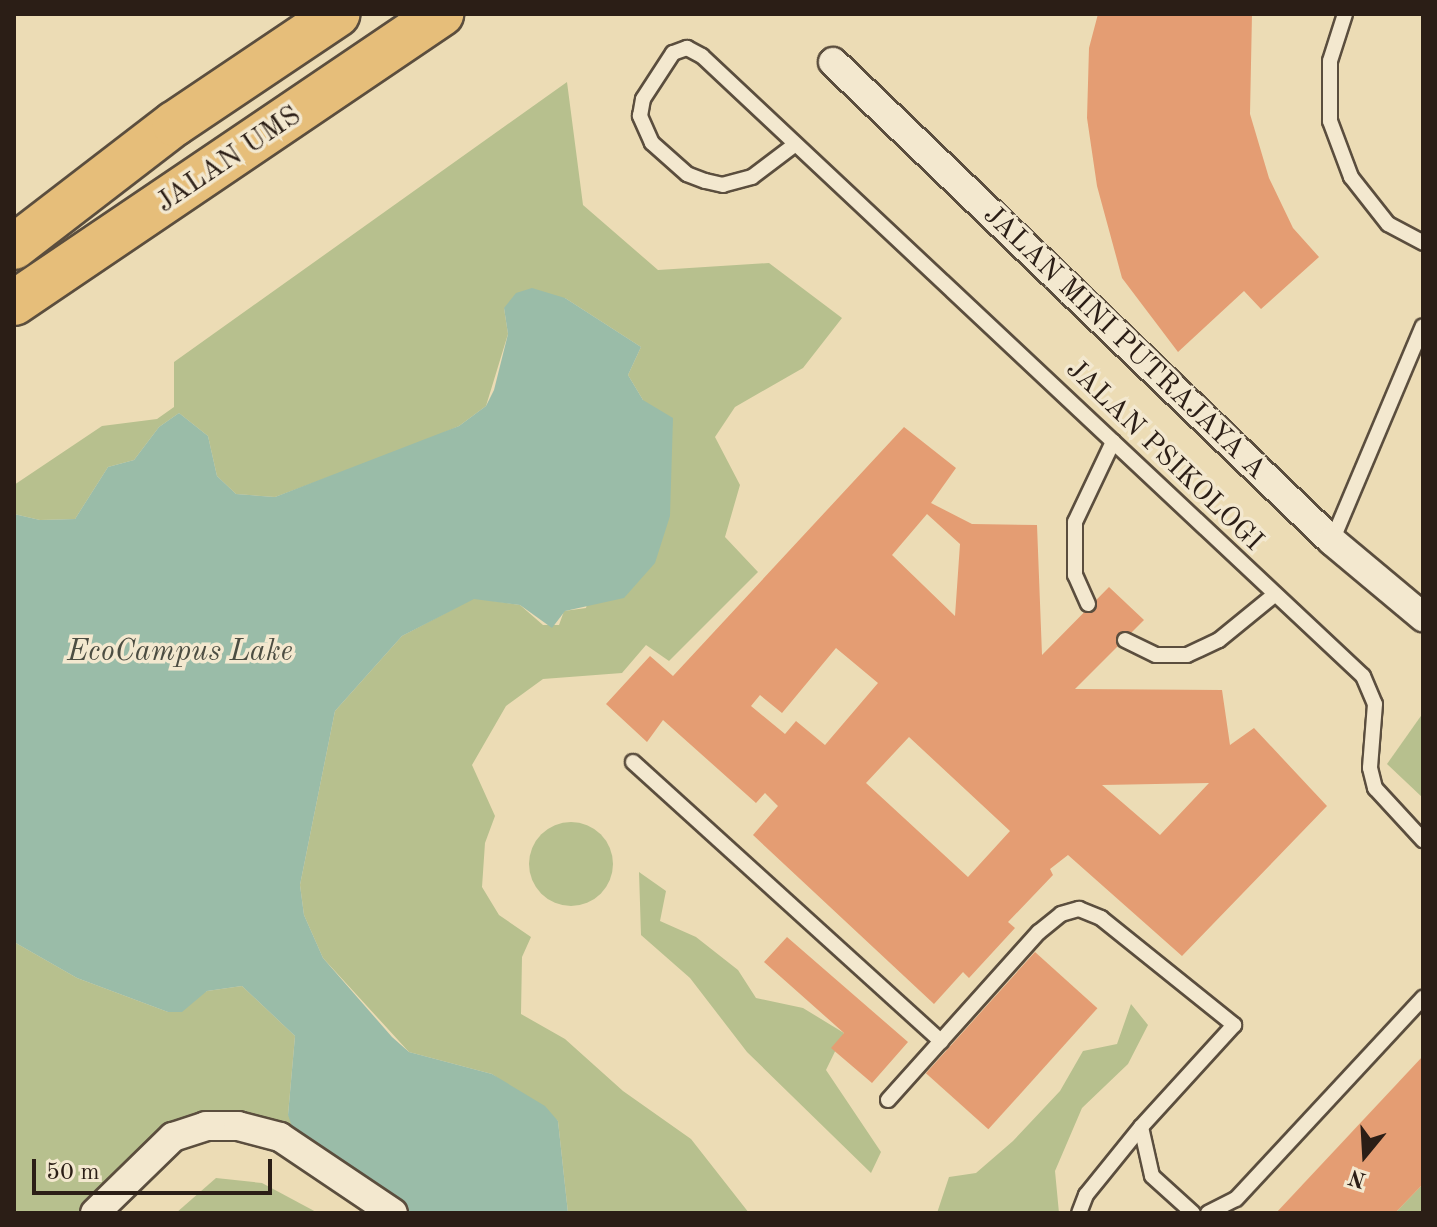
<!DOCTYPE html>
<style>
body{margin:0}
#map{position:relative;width:1437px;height:1227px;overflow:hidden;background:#ecdcb5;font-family:"Old Standard TT",serif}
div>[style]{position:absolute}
.green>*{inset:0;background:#b7c08e}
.round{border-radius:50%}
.water>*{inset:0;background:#9abca8}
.building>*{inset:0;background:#e49d73;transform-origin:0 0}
.roads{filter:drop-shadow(2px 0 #5b4e3e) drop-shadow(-2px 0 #5b4e3e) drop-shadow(0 2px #5b4e3e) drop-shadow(0 -2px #5b4e3e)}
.service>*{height:14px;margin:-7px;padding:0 7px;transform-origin:7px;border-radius:7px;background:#f3e8cf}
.minor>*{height:28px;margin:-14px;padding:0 14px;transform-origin:14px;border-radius:14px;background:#f3e8cf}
.trunk>*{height:44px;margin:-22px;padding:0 22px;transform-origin:22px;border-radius:22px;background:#e6be7a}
span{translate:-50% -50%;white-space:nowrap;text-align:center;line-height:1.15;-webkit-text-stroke:7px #f3e8cf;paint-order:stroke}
.street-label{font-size:28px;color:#2b1e16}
.water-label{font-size:30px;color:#4c4d42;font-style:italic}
.frame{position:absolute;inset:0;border:16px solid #2b1e16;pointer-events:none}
.north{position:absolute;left:1325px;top:1115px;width:80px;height:80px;-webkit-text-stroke:6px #f3e8cf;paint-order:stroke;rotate:198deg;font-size:22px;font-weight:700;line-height:32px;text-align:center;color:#2b1e16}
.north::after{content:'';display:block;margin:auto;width:28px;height:36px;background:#2b1e16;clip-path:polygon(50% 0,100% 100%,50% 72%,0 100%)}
.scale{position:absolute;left:32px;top:1159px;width:240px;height:36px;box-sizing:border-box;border:4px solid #2b1e16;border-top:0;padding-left:10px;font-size:24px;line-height:28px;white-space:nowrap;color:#2b1e16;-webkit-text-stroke:6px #f3e8cf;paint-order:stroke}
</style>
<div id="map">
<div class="green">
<div style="clip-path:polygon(567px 82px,583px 205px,658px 270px,769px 263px,842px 318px,803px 368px,735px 407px,715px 437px,740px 485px,725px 537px,758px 572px,669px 661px,646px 645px,622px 673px,543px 679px,506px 706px,472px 765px,495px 816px,485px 843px,482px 887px,499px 915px,531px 937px,522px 957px,521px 1014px,565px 1039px,623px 1091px,691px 1139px,749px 1213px,568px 1213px,558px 1121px,492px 1074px,409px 1052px,323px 958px,304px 915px,300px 885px,335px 711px,402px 636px,474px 598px,520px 605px,543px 625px,559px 625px,564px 611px,586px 608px,643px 400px,628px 375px,641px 347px,565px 298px,504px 308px,508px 334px,486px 406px,459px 426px,415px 445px,275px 497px,236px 494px,217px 476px,208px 436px,179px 413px,159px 427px,134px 460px,108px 467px,75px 519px,40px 520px,14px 514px,14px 485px,102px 426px,157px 419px,174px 407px,174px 362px)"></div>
<div style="clip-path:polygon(1423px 713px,1423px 798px,1387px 764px)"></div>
<div class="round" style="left:529px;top:822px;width:84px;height:84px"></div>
<div style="clip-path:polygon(639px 872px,666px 891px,660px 921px,696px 937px,738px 970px,756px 998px,803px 1008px,844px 1033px,826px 1070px,881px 1152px,871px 1173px,747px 1052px,690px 978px,641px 935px)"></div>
<div style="clip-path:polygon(14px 942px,77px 978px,168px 1012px,207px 991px,242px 986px,295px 1036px,288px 1115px,390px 1213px,363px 1213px,266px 1140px,188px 1132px,105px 1213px,14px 1213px)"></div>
<div style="clip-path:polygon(1131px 1004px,1148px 1025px,1128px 1064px,1082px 1108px,1055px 1171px,1059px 1213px,937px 1213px,949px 1177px,976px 1173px,1013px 1141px,1060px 1091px,1083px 1051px,1117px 1044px)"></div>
<div style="clip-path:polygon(216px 1178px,262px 1183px,318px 1213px,176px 1213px)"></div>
<div style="clip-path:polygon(1423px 1184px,1423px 1213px,1395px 1213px)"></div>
</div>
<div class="water">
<div style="clip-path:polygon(532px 288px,565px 298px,641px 347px,628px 375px,643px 400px,673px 418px,670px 516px,655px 563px,624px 598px,565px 611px,552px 628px,520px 605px,474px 599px,402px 636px,335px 711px,300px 885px,304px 915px,323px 958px,392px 1037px,409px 1052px,492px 1074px,545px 1106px,558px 1121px,568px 1213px,390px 1213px,296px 1138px,288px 1115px,295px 1036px,242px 986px,207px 991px,182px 1012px,168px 1012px,77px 978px,14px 942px,14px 514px,40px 520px,75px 519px,108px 467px,134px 460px,159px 427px,179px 413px,208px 436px,217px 476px,236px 494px,275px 497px,459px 426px,486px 406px,494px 390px,508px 334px,504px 308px,516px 293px)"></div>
</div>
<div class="building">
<div style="clip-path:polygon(1098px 14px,1252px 14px,1250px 114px,1269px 178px,1293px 228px,1319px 257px,1261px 309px,1244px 291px,1178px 352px,1122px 278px,1097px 186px,1087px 118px,1089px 48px)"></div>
<div style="clip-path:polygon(evenodd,904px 427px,956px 468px,931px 503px,972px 524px,1037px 525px,1042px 655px,1109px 587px,1144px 620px,1075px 689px,1222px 690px,1230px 745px,1254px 728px,1327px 806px,1182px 956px,1068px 855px,1050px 869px,1053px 875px,1008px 922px,1015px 928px,969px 978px,963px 972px,934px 1004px,753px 835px,778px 806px,765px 793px,756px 803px,663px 720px,647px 742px,606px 704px,650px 656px,673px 676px,904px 427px,927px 514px,960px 544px,955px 616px,892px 555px,927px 514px,904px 427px,836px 648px,878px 683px,825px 745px,796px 721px,785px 734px,751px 706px,760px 695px,782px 713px,836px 648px,904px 427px,909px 737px,1010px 831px,968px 877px,866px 783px,909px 737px,904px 427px,1209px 783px,1160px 835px,1102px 785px,1209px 783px)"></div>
<div style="clip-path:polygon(787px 937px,908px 1042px,872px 1083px,831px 1048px,844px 1033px,764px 962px)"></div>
<div style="left:1035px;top:952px;width:84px;height:163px;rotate:42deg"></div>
<div style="clip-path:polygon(1423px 1056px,1423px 1184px,1395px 1213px,1276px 1213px)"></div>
</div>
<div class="roads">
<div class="service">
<div style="left:1345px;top:14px;width:49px;rotate:107.7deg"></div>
<div style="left:1330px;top:61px;width:60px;rotate:90deg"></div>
<div style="left:1330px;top:121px;width:60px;rotate:69.4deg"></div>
<div style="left:1351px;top:177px;width:60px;rotate:51.8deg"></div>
<div style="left:1388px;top:224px;width:40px;rotate:28deg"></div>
<div style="left:793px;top:146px;width:51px;rotate:142.9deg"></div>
<div style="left:752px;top:177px;width:30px;rotate:165deg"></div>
<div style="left:723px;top:185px;width:18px;rotate:-167deg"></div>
<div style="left:705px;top:181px;width:19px;rotate:-159deg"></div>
<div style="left:687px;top:174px;width:47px;rotate:-138.5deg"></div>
<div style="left:652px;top:143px;width:30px;rotate:-114deg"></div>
<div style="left:640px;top:116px;width:17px;rotate:-80deg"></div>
<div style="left:643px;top:99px;width:55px;rotate:-56.9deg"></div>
<div style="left:673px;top:53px;width:15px;rotate:-20deg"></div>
<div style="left:687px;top:48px;width:17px;rotate:28deg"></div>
<div style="left:702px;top:56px;width:906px;rotate:43.17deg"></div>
<div style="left:1363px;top:676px;width:30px;rotate:67deg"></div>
<div style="left:1375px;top:704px;width:64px;rotate:94.5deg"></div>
<div style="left:1370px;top:768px;width:21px;rotate:76deg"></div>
<div style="left:1375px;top:788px;width:71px;rotate:47.3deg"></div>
<div style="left:1332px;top:541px;width:233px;rotate:-67.1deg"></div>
<div style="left:1088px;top:604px;width:32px;rotate:-114deg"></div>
<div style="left:1075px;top:575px;width:53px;rotate:-90deg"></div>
<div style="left:1075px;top:522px;width:89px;rotate:-64.6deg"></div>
<div style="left:1125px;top:640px;width:34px;rotate:26deg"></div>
<div style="left:1156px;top:655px;width:31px"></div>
<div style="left:1187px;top:655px;width:35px;rotate:-25deg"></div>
<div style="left:1219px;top:640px;width:70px;rotate:-39.2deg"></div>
<div style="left:633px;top:762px;width:416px;rotate:42.2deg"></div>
<div style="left:888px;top:1100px;width:226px;rotate:-48.1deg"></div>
<div style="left:1039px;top:932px;width:28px;rotate:-39deg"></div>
<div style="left:1061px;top:914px;width:19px;rotate:-16deg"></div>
<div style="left:1079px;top:909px;width:24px;rotate:22deg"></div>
<div style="left:1101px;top:918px;width:171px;rotate:38.8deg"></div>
<div style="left:1234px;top:1025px;width:138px;rotate:132.4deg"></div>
<div style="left:1141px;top:1127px;width:87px;rotate:129deg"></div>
<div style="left:1086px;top:1195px;width:19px;rotate:111deg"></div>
<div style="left:1141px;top:1127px;width:50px;rotate:77.3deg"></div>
<div style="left:1152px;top:1176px;width:55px;rotate:42.1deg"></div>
<div style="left:1208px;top:1213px;width:31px;rotate:-27deg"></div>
<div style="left:1236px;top:1199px;width:275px;rotate:-47.1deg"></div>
</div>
<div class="minor">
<div style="left:833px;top:62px;width:692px;rotate:43.83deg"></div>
<div style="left:1332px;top:541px;width:119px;rotate:39.9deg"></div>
<div style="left:95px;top:1213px;width:109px;rotate:-44.3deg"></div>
<div style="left:173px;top:1137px;width:35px;rotate:-18deg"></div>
<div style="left:206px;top:1126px;width:32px"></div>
<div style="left:238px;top:1126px;width:43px;rotate:14.7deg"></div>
<div style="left:280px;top:1137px;width:136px;rotate:33.9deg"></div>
</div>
<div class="trunk">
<div style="left:14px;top:247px;width:202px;rotate:-37.6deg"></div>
<div style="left:174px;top:124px;width:197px;rotate:-33.9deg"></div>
<div style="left:14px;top:303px;width:516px;rotate:-34.09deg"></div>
</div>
</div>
<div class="street-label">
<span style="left:229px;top:160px;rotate:-34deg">JALAN UMS</span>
<span style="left:1124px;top:343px;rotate:44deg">JALAN MINI PUTRAJAYA A</span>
<span style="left:1164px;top:456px;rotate:44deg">JALAN PSIKOLOGI</span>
</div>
<div class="water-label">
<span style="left:180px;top:652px">EcoCampus Lake</span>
</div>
<div class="frame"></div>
<div class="north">N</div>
<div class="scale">50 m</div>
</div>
